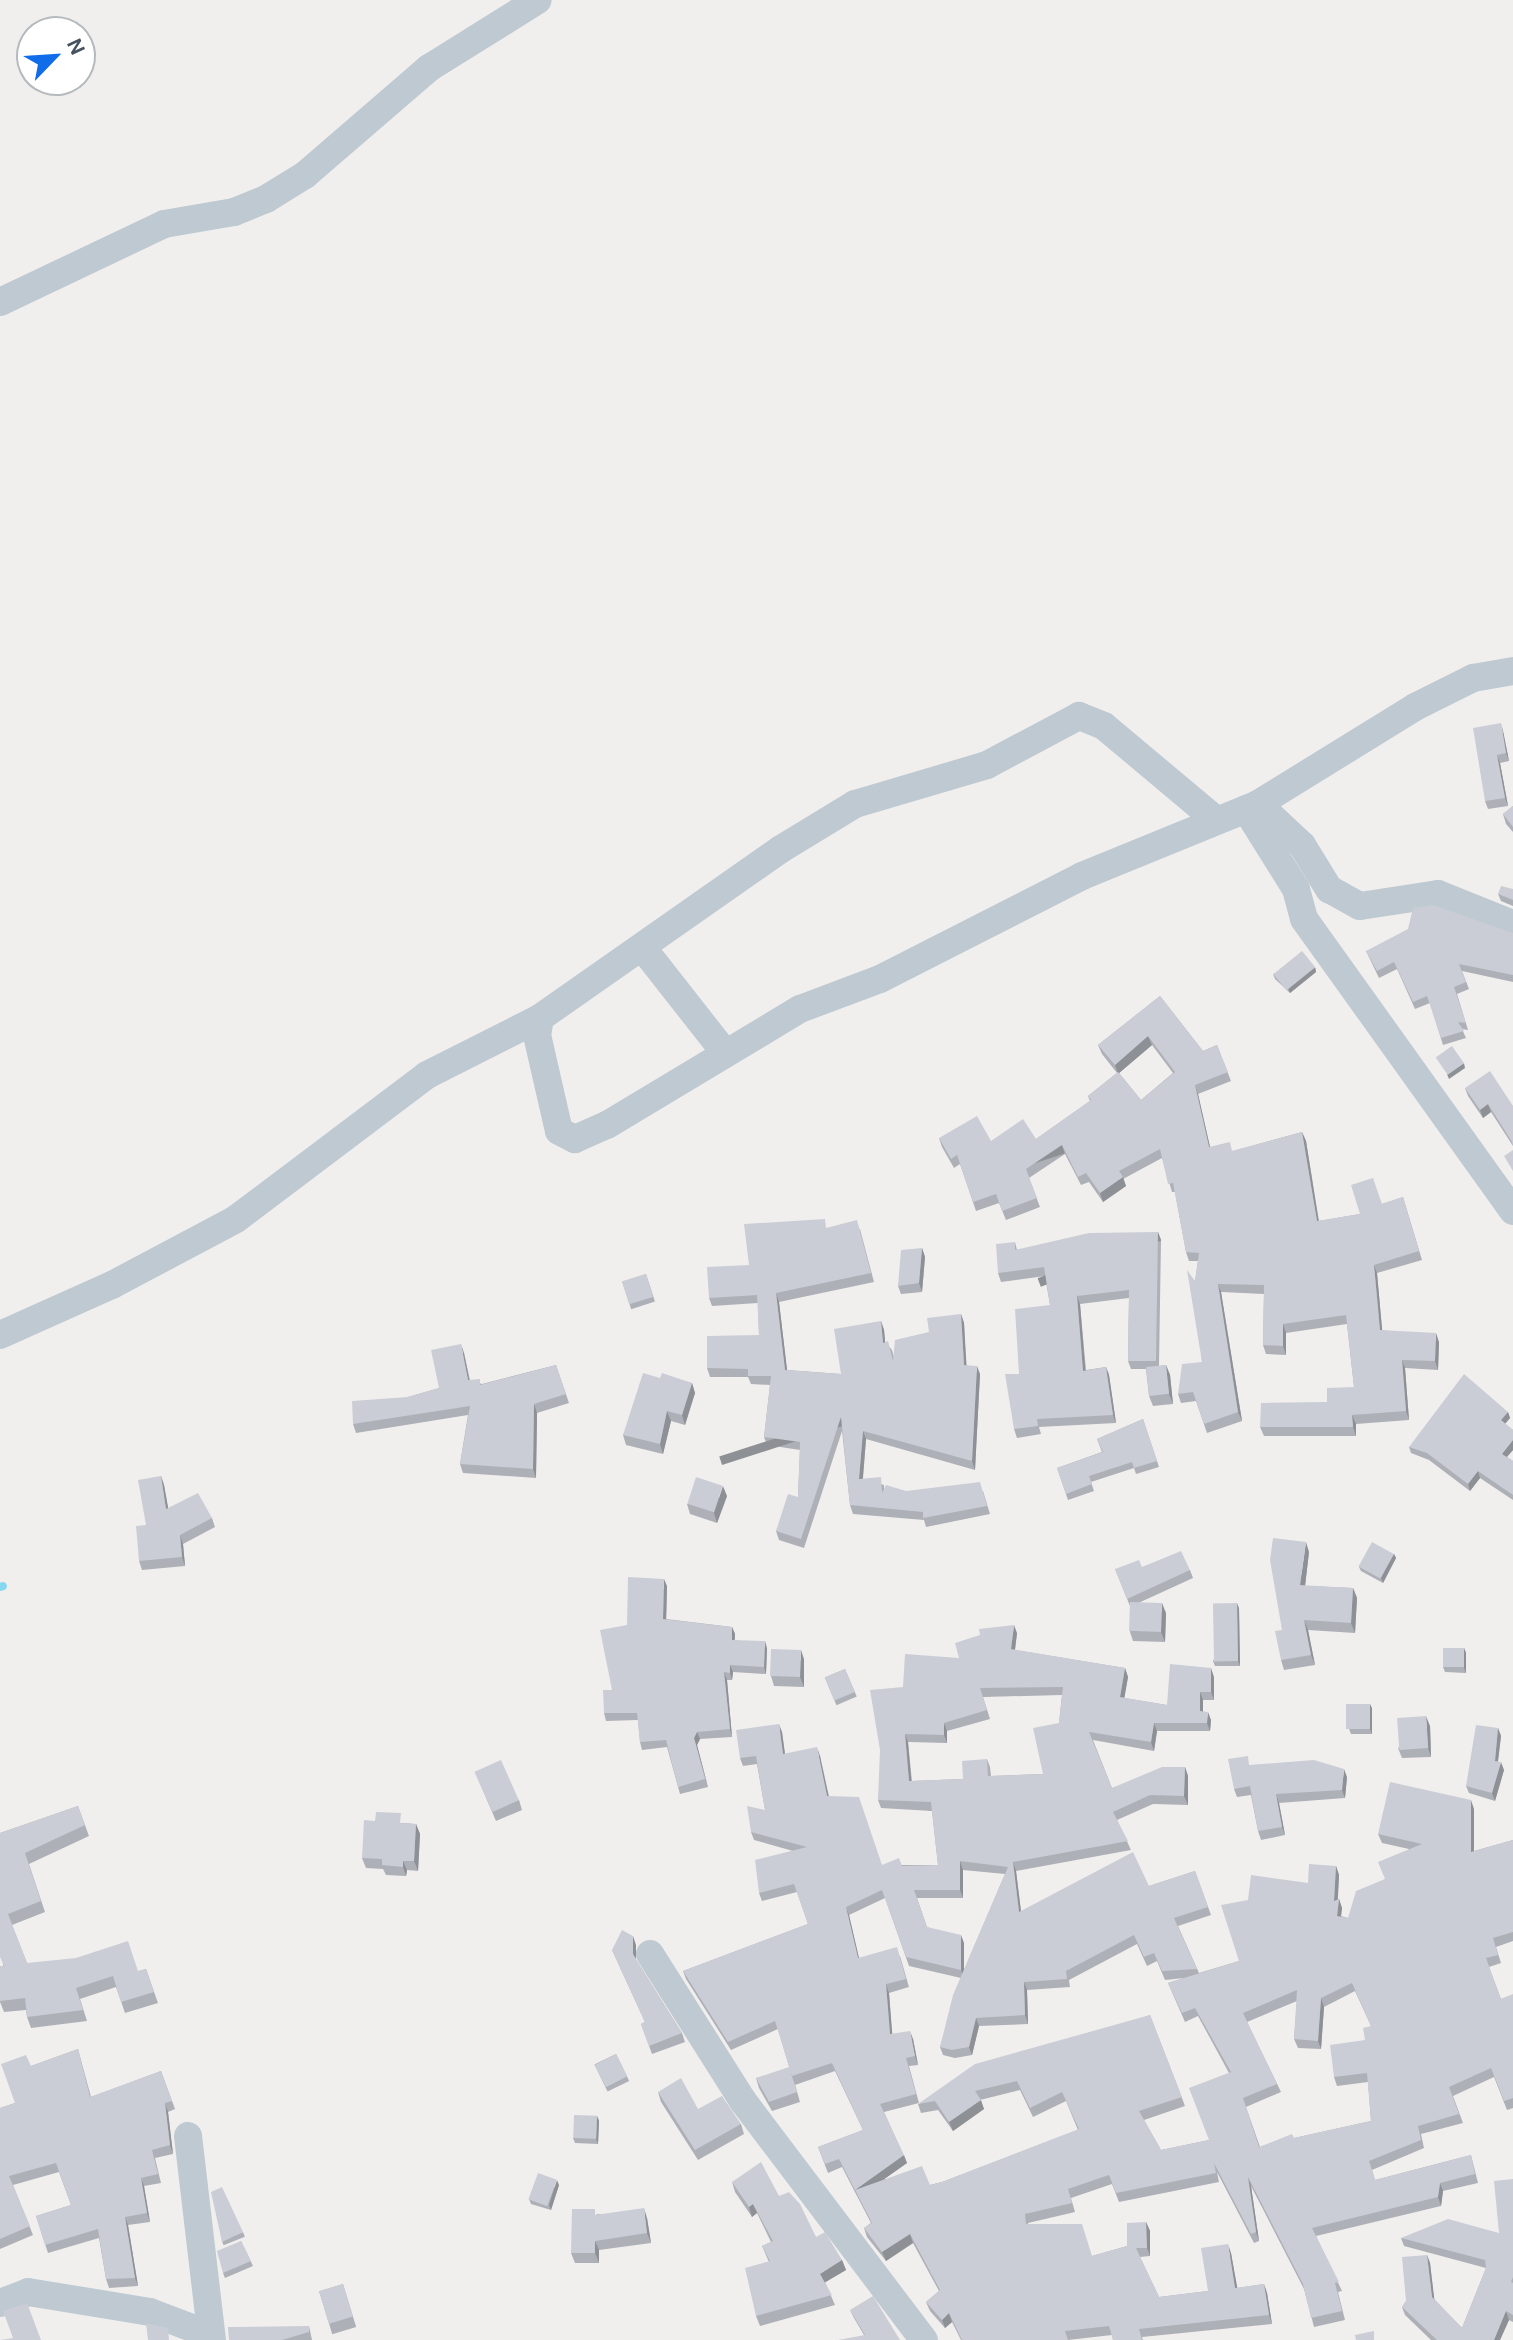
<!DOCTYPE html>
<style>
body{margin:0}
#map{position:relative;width:1513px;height:2340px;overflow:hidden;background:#f1efee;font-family:Karla,sans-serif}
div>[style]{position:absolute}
.stream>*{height:8px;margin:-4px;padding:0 4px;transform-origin:4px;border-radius:4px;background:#86d8f0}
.minor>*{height:28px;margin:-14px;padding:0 14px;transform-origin:14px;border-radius:14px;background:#bec9d1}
.wall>*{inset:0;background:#aeb0b7;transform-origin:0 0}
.shaded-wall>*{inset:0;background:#8d9095;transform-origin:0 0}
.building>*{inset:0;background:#cacdd5;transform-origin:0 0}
span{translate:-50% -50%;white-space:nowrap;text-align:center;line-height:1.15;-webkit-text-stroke:8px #fff;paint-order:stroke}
.north{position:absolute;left:16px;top:16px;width:80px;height:80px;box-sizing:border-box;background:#fff;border:2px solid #b5babe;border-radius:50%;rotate:65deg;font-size:22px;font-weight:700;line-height:32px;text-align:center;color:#46525d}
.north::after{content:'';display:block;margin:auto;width:28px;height:36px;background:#116ce9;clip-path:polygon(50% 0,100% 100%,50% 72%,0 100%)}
</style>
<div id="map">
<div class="stream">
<div style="left:0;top:1587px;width:3px;rotate:-18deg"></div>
</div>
<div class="minor">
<div style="left:0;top:302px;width:182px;rotate:-25.4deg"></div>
<div style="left:164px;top:224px;width:71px;rotate:-9.7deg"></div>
<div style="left:234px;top:212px;width:35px;rotate:-22deg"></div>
<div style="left:266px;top:199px;width:46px;rotate:-31.6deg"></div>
<div style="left:305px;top:175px;width:164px;rotate:-40.8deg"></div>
<div style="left:429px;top:68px;width:128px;rotate:-32deg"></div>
<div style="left:1258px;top:804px;width:60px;rotate:43deg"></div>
<div style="left:1302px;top:845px;width:52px;rotate:58.5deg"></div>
<div style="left:1329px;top:889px;width:35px;rotate:29deg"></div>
<div style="left:1360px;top:906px;width:79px;rotate:-8.7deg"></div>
<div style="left:1438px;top:894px;width:81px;rotate:21.8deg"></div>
<div style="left:1246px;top:809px;width:94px;rotate:58deg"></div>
<div style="left:1296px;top:889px;width:31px;rotate:75deg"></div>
<div style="left:1304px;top:919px;width:359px;rotate:54.4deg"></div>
<div style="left:1216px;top:820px;width:146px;rotate:-140deg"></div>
<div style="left:1104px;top:726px;width:27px;rotate:-158deg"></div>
<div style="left:1079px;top:716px;width:104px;rotate:152deg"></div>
<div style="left:987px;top:765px;width:138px;rotate:163.5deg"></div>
<div style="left:855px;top:804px;width:87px;rotate:148.7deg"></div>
<div style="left:781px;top:849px;width:294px;rotate:145deg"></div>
<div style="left:540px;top:1018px;width:17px;rotate:100deg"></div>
<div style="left:537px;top:1035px;width:98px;rotate:77.1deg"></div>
<div style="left:559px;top:1131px;width:18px;rotate:27deg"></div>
<div style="left:575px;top:1139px;width:35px;rotate:-24deg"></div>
<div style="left:607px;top:1125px;width:225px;rotate:-31deg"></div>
<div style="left:800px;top:1009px;width:85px;rotate:-20.6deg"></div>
<div style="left:880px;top:979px;width:227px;rotate:-27deg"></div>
<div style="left:1082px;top:876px;width:190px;rotate:-22.2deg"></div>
<div style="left:1258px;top:804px;width:185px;rotate:-31.7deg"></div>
<div style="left:1415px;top:707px;width:65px;rotate:-26.6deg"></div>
<div style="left:1473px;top:678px;width:41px;rotate:-9.9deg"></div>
<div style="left:642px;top:947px;width:135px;rotate:51.9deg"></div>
<div style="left:0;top:1335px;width:123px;rotate:-24.1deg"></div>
<div style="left:112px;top:1285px;width:140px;rotate:-28deg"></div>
<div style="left:236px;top:1219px;width:239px;rotate:-37deg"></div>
<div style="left:427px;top:1075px;width:127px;rotate:-26.8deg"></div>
<div style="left:650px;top:1954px;width:174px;rotate:57.7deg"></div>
<div style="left:743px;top:2101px;width:300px;rotate:52.9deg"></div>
<div style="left:188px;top:2136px;width:205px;rotate:83.3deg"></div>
<div style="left:0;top:2303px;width:30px;rotate:-21deg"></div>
<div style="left:28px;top:2292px;width:124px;rotate:9.3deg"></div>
<div style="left:150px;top:2312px;width:65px;rotate:20.7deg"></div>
</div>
<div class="wall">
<div style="clip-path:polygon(1503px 731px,1509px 761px,1500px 763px,1508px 806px,1488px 809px,1485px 801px)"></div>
<div style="clip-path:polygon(1513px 806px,1513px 832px,1506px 824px,1503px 814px)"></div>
<div style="clip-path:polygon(1513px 889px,1513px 906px,1501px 901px,1498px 894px)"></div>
<div style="clip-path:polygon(1513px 933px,1513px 982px,1462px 971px,1469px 989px,1457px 994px,1468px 1030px,1462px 1029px,1466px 1038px,1443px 1045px,1430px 1003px,1415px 1009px,1397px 969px,1379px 978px,1366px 951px)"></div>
<div style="clip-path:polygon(1315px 967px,1316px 972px,1290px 993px,1275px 979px,1273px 974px)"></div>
<div style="clip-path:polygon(evenodd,1160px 996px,1203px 1051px,1217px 1045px,1231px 1081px,1198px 1094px,1210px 1147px,1233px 1151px,1302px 1132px,1306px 1141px,1319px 1221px,1360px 1214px,1382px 1204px,1403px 1197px,1422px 1260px,1377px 1273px,1382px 1330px,1439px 1342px,1438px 1370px,1405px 1368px,1409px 1420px,1356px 1424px,1356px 1436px,1264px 1436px,1260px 1427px,1327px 1402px,1354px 1387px,1347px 1324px,1286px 1333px,1286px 1355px,1266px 1354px,1263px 1345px,1264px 1294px,1221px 1292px,1242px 1421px,1207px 1433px,1196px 1401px,1181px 1403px,1178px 1394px,1202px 1362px,1195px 1281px,1198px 1261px,1189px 1261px,1186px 1252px,1175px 1192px,1172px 1192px,1162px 1158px,1123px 1179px,1126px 1186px,1103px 1202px,1089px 1182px,1081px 1185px,1065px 1154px,1029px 1178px,1040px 1207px,1006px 1220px,999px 1203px,976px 1211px,960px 1164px,954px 1168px,942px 1147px,939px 1138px,991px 1141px,1036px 1139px,1090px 1101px,1088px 1096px,1117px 1073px,1102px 1054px,1098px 1045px,1160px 996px,1152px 1045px,1173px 1073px,1141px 1100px,1119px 1073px,1152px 1045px)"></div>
<div style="clip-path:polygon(1465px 1088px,1513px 1106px,1513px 1146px,1491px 1112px,1483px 1118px,1468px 1096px)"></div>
<div style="clip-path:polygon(828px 1228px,860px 1229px,874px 1282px,779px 1302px,787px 1370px,841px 1374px,881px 1321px,884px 1330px,885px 1342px,892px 1350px,894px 1358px,929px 1332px,961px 1314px,964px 1323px,966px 1365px,980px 1374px,975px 1470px,866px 1439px,863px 1479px,884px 1485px,884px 1489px,906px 1491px,983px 1491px,990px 1514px,926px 1527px,924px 1520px,853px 1514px,850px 1505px,842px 1431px,804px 1548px,779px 1540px,776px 1531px,798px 1497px,800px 1450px,767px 1445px,764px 1437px,770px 1385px,751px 1384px,748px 1377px,710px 1377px,707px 1368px,759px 1335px,758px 1303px,712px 1306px,709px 1298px,749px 1265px)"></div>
<div style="clip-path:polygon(1158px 1232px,1161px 1240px,1159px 1366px,1166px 1365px,1170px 1375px,1173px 1404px,1153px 1406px,1149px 1396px,1146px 1369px,1131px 1369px,1128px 1361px,1129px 1298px,1080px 1304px,1086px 1370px,1106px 1367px,1109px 1375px,1116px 1423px,1039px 1427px,1041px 1434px,1017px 1438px,1014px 1429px,1019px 1374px,1050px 1305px,1045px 1276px,1001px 1282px,998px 1273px,1015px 1242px,1017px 1250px)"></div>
<div style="clip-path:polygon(922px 1248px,925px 1257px,922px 1292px,901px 1294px,898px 1286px)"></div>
<div style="left:646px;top:1274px;width:29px;height:25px;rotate:72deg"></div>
<div style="clip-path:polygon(464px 1353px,470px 1380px,482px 1384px,556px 1365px,569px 1403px,537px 1413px,536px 1478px,463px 1473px,460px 1464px,468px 1415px,356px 1433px,353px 1424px,408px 1397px,439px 1388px)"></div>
<div style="clip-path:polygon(660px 1378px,692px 1383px,695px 1393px,685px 1425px,671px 1421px,663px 1454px,626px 1445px,623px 1435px)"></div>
<div style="clip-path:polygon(1508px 1412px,1510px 1418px,1505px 1424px,1513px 1430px,1513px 1450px,1507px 1457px,1513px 1461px,1513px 1500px,1480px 1478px,1470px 1491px,1429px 1460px,1411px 1453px,1409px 1447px)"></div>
<div style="clip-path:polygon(1143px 1419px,1159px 1467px,1136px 1474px,1134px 1468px,1091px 1482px,1094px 1491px,1068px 1500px,1057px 1468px,1102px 1452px,1097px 1439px)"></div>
<div style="clip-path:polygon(161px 1476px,164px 1485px,168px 1508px,212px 1518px,215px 1527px,183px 1544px,185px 1566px,142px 1570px,139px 1561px,146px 1525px)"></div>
<div style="clip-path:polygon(727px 1496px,717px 1523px,690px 1514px,687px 1504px)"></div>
<div style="clip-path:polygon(1309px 1552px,1305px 1586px,1353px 1588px,1357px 1598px,1355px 1633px,1308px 1630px,1315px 1665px,1284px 1670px,1281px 1660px,1282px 1630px)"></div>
<div style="clip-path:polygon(1394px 1554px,1396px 1558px,1383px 1583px,1361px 1571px,1359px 1567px)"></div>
<div style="clip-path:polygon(1142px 1567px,1190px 1570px,1193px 1578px,1134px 1605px,1166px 1613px,1165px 1642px,1133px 1641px,1130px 1632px,1130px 1606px,1115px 1569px)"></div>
<div style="clip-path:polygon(667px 1586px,666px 1619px,732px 1627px,735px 1634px,735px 1640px,767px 1648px,766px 1674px,733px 1672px,732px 1680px,727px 1680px,732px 1737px,700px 1739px,697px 1745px,708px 1787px,680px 1794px,667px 1747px,642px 1750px,640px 1742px,638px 1720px,606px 1721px,604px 1713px,612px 1690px,627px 1625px)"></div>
<div style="clip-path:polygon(1239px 1608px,1240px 1666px,1215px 1666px,1213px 1661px)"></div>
<div style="clip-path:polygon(evenodd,1017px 1633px,1015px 1650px,1125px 1668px,1128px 1677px,1124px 1698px,1167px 1705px,1214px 1677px,1214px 1700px,1203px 1700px,1203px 1711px,1211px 1720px,1210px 1731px,1157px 1731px,1154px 1751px,1093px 1740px,1112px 1788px,1185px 1767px,1188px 1776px,1188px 1805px,1153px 1804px,1117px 1820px,1131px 1850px,1016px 1871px,1021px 1911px,1149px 1886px,1195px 1871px,1211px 1915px,1178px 1926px,1199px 1973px,1239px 1961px,1248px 1900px,1308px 1883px,1336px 1866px,1339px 1875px,1338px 1899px,1339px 1899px,1342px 1908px,1341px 1916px,1348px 1918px,1385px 1879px,1409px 1849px,1382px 1843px,1378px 1834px,1474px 1809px,1474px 1851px,1513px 1840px,1513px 1941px,1496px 1947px,1501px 1963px,1489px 1967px,1501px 1999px,1513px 1995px,1513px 2108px,1507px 2110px,1494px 2077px,1453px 2096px,1463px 2123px,1421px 2134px,1424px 2148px,1372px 2170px,1375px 2180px,1471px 2155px,1478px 2183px,1443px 2191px,1441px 2206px,1316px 2236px,1342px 2291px,1338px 2292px,1345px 2320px,1314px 2327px,1304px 2289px,1251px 2186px,1259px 2241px,1254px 2243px,1217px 2172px,1219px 2182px,1119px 2202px,1112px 2184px,1071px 2198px,1075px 2212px,1028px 2223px,1028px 2224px,1092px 2256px,1127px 2246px,1146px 2222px,1150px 2231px,1150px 2256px,1140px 2257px,1159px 2297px,1208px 2291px,1231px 2253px,1237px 2288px,1264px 2284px,1267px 2293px,1272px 2324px,1142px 2337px,1143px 2340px,1113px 2340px,1112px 2335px,1068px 2340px,961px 2340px,952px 2322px,945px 2328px,930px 2311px,926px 2302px,939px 2291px,913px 2243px,886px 2261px,867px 2237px,864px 2228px,871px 2223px,842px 2167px,828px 2173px,818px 2147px,863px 2130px,835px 2071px,795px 2085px,794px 2081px,800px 2102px,772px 2111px,759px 2088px,756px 2078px,791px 2073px,778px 2029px,731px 2050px,686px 1979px,683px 1971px,808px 1924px,797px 1892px,762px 1901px,759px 1893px,793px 1851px,754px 1840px,751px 1832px,765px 1810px,757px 1764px,743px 1766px,740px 1758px,782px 1732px,785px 1754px,820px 1756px,829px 1796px,882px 1865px,938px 1865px,932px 1811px,881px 1808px,878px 1800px,903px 1687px,959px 1658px,1017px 1633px,1062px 1695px,1059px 1723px,1043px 1774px,991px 1776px,990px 1767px,987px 1759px,963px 1779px,912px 1781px,908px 1742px,947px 1743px,947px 1731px,990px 1719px,983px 1697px,1062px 1695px,1017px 1633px,963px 1870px,1005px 1874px,964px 1970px,964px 1943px,927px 1927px,917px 1898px,963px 1898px,963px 1870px,1017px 1633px,885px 1898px,909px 1966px,961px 1978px,940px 2047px,943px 2055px,955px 2058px,972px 2055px,979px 2026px,1028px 2024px,1027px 1990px,1070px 1987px,1069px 1980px,1137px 1944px,1147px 1966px,1157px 1961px,1165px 1980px,1184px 1978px,1168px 1983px,1185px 2022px,1198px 2016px,1229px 2073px,1209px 2140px,1161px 2150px,1144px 2120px,1185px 2106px,1150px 2015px,918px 2104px,921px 2113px,938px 2110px,953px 2131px,984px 2109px,980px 2100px,1020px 2090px,1033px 2117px,1066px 2101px,1078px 2130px,942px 2182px,930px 2185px,884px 2179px,907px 2163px,884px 2112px,919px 2103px,909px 2066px,918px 2065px,913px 2039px,892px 2034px,889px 1993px,909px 1987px,900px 1956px,859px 1958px,849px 1915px,885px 1898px,1017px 1633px,1355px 1991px,1371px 2026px,1365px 2040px,1334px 2077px,1337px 2086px,1368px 2082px,1371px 2121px,1294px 2138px,1260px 2147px,1246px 2107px,1281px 2092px,1247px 2022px,1297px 2001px,1294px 2039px,1298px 2048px,1321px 2049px,1324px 2007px,1355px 1991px)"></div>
<div style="clip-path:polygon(1464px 1648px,1466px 1653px,1466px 1673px,1445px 1672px,1443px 1667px)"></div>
<div style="clip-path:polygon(804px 1659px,804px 1687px,774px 1686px,771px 1676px)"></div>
<div style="left:845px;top:1669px;width:30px;height:22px;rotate:67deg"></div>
<div style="clip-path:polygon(1372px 1708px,1372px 1734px,1351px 1734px,1349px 1729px)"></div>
<div style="clip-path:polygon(1430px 1726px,1431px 1757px,1402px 1758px,1398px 1748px)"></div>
<div style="clip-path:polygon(1498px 1728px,1501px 1736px,1498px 1762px,1504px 1770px,1495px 1801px,1469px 1793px,1466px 1786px)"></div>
<div style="clip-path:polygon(1251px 1765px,1347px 1777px,1345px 1798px,1279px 1803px,1285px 1835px,1261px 1840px,1258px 1831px,1251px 1795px,1237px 1797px,1234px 1789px)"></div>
<div style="clip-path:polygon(475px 1772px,519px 1800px,522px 1810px,496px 1821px)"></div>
<div style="clip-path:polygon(78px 1806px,89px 1836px,29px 1864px,45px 1912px,12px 1925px,27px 1963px,139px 1971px,146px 1969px,158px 2003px,125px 2013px,116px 1987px,80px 1999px,87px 2021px,31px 2028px,27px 2017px,26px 2010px,4px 2012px,0 2002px,0 1966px,3px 1966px,0 1833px)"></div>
<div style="clip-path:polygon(375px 1821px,416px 1824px,420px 1834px,418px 1871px,407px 1870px,406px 1876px,386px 1875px,383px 1869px,366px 1868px,362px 1858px)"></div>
<div style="clip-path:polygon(636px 1945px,636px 1960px,682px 2033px,685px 2042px,652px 2054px,641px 2024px,645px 2022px,612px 1950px)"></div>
<div style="clip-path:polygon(78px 2049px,91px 2097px,161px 2071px,175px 2109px,168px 2112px,173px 2154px,155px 2158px,161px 2183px,144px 2186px,150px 2222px,128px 2225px,138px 2286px,109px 2288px,106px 2279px,99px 2238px,48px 2253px,36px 2216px,71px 2205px,59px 2172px,13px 2185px,33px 2235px,0 2249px,0 2108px,15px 2103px,31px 2066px)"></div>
<div style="left:616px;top:2054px;width:30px;height:24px;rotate:64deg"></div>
<div style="clip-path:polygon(658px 2092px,698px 2109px,741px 2124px,744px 2134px,698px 2160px,661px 2102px)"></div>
<div style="clip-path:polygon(597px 2116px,599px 2121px,598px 2144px,575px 2143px,573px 2138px)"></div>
<div style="clip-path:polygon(1513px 2179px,1513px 2322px,1509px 2320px,1500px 2340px,1431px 2340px,1405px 2315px,1402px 2307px,1406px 2301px,1427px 2255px,1430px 2263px,1434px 2299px,1462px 2328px,1486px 2268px,1404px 2246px,1401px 2238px,1499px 2233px)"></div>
<div style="clip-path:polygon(732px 2182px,779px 2196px,816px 2237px,842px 2260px,846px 2270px,825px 2282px,835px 2305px,760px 2326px,756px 2316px,769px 2262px,762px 2246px,771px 2242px,757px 2213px,752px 2217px,735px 2192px)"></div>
<div style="clip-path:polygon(559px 2185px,551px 2210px,531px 2204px,529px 2199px)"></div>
<div style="clip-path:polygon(597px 2214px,647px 2218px,651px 2243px,599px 2250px,599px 2263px,575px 2263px,571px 2253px)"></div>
<div style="left:243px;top:2232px;width:5px;height:23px;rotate:68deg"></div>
<div style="clip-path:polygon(241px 2241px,253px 2266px,225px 2278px,223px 2273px)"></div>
<div style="left:343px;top:2284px;width:45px;height:25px;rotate:73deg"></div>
<div style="clip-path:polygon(850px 2310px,900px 2340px,864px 2335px,854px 2318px)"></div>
<div style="clip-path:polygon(309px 2326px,312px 2340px,229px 2340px)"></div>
</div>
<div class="shaded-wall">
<div style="clip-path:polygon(1501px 723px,1503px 731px,1509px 761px,1506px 753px)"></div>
<div style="clip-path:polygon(1497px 755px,1500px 763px,1508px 806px,1505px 798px)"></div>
<div style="clip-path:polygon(1315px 967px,1316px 972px,1290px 993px,1288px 988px)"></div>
<div style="clip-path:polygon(1148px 1036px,1152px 1045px,1118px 1074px,1115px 1065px)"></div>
<div style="clip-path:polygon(1464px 1063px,1465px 1068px,1449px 1079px,1447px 1074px)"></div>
<div style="clip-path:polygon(1195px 1085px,1198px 1094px,1212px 1156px,1209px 1147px)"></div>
<div style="clip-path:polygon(1488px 1104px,1491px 1112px,1483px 1118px,1480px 1110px)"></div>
<div style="clip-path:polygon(1302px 1132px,1306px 1141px,1320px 1230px,1317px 1221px)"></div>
<div style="left:1062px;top:1145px;width:9px;height:43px;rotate:72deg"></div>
<div style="clip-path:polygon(1123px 1177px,1126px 1186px,1103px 1202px,1100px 1193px)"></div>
<div style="left:1158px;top:1232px;width:9px;height:129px;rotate:69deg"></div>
<div style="clip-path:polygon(922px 1248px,925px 1257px,922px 1292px,919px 1283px)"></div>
<div style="clip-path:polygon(1374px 1265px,1377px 1273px,1383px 1339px,1380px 1330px)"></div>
<div style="clip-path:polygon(1218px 1284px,1221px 1292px,1242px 1421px,1238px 1412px)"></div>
<div style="clip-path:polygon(776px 1293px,779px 1302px,788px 1378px,785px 1370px)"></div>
<div style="clip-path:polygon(1077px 1296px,1080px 1304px,1086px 1379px,1083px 1371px)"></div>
<div style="clip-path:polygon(961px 1314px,964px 1323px,967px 1374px,964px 1365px)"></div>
<div style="clip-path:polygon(881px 1321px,884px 1330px,886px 1351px,883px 1343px)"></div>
<div style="clip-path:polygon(1283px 1324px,1286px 1333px,1286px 1355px,1283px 1346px)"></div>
<div style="clip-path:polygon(1436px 1333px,1439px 1342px,1438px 1370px,1435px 1361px)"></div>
<div style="clip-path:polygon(461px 1344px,464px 1353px,471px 1389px,468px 1380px)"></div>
<div style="clip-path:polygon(1402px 1360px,1405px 1368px,1409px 1420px,1406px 1411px)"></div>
<div style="clip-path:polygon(1166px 1365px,1170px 1375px,1173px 1404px,1169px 1394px)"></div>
<div style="clip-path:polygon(977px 1366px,980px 1374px,975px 1470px,972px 1461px)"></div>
<div style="clip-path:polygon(1106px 1367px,1109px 1375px,1116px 1423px,1113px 1415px)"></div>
<div style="clip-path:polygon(692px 1383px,695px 1393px,685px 1425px,682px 1415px)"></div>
<div style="clip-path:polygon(534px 1404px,537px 1413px,536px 1478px,533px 1469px)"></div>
<div style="clip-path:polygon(667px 1411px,671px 1421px,663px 1454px,660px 1444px)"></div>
<div style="clip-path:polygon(1508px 1412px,1510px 1418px,1503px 1426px,1501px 1420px)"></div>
<div style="clip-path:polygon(1352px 1415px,1356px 1424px,1356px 1436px,1353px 1427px)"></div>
<div style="left:841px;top:1417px;width:9px;height:128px;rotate:72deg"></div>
<div style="clip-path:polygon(863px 1431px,866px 1439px,862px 1487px,859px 1479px)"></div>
<div style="clip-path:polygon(1513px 1440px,1513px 1450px,1504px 1460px,1502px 1454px)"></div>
<div style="clip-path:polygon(1478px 1471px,1480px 1478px,1470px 1491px,1468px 1484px)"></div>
<div style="clip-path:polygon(161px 1476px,164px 1485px,170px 1518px,166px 1509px)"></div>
<div style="clip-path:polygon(723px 1486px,727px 1496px,717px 1523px,714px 1513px)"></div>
<div style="clip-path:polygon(180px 1535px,183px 1544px,185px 1566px,182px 1557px)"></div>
<div style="clip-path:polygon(1306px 1542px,1309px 1552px,1304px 1595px,1300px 1585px)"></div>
<div style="clip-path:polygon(1394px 1554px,1396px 1558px,1383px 1583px,1381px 1578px)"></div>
<div style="clip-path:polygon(664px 1579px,667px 1586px,666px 1626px,663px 1619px)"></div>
<div style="clip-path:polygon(1353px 1588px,1357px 1598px,1355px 1633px,1351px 1623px)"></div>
<div style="clip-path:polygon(1162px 1603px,1166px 1613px,1165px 1642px,1161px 1632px)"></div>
<div style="clip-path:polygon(1237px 1603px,1239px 1608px,1240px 1666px,1238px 1661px)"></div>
<div style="clip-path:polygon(1304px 1620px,1308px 1630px,1315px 1665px,1311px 1655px)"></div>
<div style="clip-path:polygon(1014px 1625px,1017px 1633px,1014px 1657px,1011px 1649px)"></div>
<div style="clip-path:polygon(732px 1627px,735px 1634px,734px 1647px,732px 1640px)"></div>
<div style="clip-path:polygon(765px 1641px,767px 1648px,766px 1674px,764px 1667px)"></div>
<div style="clip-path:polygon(1464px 1648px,1466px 1653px,1466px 1673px,1464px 1668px)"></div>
<div style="clip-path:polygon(801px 1650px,804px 1659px,804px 1687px,800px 1677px)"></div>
<div style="clip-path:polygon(730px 1665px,733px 1672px,732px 1680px,730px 1673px)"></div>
<div style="clip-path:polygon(1125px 1668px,1128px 1677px,1123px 1706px,1120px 1697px)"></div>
<div style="clip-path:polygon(1211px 1668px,1214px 1677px,1214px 1700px,1211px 1692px)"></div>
<div style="clip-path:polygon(724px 1672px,727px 1680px,732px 1737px,730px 1729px)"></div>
<div style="clip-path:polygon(1200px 1692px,1203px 1700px,1203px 1719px,1200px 1711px)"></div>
<div style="clip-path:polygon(1370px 1704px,1372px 1708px,1372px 1734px,1370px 1729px)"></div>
<div style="clip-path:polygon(1208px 1712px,1211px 1720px,1210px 1731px,1207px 1723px)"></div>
<div style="clip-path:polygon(1426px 1716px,1430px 1726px,1431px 1757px,1428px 1748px)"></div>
<div style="clip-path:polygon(944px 1723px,947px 1731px,947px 1743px,944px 1735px)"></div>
<div style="clip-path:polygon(1154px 1723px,1157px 1731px,1154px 1751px,1151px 1742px)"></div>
<div style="clip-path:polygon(779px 1724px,782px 1732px,786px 1762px,783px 1754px)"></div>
<div style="clip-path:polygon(1498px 1728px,1501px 1736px,1497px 1768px,1495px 1761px)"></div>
<div style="clip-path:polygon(697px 1732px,700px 1739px,697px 1745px,708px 1787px,694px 1738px)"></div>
<div style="clip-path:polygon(905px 1734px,908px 1742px,912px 1790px,909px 1781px)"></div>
<div style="clip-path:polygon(817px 1747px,820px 1756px,830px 1804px,827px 1796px)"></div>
<div style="clip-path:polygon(1501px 1762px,1504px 1770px,1495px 1801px,1492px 1793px)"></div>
<div style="clip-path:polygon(1185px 1767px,1188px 1776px,1188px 1805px,1184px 1796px)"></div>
<div style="clip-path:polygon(1344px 1769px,1347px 1777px,1345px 1798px,1342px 1790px)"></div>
<div style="clip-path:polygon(1276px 1794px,1279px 1803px,1285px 1835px,1282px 1827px)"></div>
<div style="clip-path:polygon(1471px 1800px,1474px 1809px,1474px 1860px,1471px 1852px)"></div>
<div style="clip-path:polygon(416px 1824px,420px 1834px,418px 1871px,414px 1861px)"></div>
<div style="clip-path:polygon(403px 1861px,407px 1870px,406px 1876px,403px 1867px)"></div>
<div style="clip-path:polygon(960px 1861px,963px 1870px,963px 1898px,960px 1890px)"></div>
<div style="clip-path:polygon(1013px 1862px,1016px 1871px,1022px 1920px,1019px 1912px)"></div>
<div style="clip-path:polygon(1336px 1866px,1339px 1875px,1337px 1910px,1334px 1901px)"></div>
<div style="clip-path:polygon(1339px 1899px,1342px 1908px,1340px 1924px,1337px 1916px)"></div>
<div style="clip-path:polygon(846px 1907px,849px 1915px,861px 1967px,858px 1958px)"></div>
<div style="clip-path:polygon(961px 1935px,964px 1943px,964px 1979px,961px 1970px)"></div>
<div style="clip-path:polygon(633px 1936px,636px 1945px,636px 1963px,633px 1954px)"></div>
<div style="clip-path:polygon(1024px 1982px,1027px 1990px,1028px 2024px,1025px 2015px)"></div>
<div style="clip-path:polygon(886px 1984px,889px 1993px,893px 2043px,890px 2034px)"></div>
<div style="clip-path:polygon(1321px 1998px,1324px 2007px,1321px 2049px,1318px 2041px)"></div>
<div style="clip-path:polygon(976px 2018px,979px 2026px,972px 2055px,969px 2047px)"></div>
<div style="clip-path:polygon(910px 2031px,913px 2039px,918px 2065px,915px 2056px)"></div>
<div style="clip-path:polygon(981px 2100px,984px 2109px,953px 2131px,949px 2122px)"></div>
<div style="clip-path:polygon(165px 2103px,168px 2112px,173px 2154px,170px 2145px)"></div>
<div style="clip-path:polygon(597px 2116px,599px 2121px,598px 2144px,596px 2139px)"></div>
<div style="clip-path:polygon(904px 2155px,907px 2163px,859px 2197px,855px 2190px,858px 2198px,855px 2190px)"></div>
<div style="clip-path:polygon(1248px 2177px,1251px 2186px,1259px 2241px,1256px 2232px)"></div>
<div style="clip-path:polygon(141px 2178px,144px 2186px,150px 2222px,147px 2213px)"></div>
<div style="clip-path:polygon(557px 2180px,559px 2185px,551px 2210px,549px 2205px)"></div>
<div style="clip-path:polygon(1440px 2183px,1443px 2191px,1441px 2206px,1438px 2197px)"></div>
<div style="clip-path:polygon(753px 2204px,757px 2213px,752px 2217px,749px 2207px)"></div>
<div style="clip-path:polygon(644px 2208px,647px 2218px,651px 2243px,647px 2233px)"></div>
<div style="clip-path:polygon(125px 2217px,128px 2225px,138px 2286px,135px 2278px)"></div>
<div style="clip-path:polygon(1146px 2222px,1150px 2231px,1150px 2256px,1147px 2248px)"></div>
<div style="clip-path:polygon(910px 2234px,913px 2243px,886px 2261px,882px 2252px)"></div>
<div style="clip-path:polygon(595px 2241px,599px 2250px,599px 2263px,595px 2253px)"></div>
<div style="clip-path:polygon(1228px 2244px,1231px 2253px,1239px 2297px,1235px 2288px)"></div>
<div style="clip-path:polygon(1427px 2255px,1430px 2263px,1435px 2305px,1432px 2297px)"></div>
<div style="clip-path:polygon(842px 2260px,846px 2270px,824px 2283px,820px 2274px)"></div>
<div style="clip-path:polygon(1264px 2284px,1267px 2293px,1272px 2324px,1269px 2315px)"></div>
<div style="clip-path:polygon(1506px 2311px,1509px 2320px,1500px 2340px,1494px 2340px)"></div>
<div style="clip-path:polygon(949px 2313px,952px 2322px,945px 2328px,942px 2320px)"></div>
</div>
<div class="building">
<div style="clip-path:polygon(1501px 723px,1506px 753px,1497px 755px,1505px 798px,1485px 801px,1473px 728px)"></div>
<div style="clip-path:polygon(1513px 806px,1513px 827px,1503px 814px)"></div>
<div style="clip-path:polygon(1501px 886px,1513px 889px,1513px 900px,1498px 894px)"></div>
<div style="clip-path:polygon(1433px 905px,1513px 933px,1513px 975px,1459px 964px,1466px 982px,1454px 987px,1466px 1023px,1458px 1022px,1464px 1031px,1441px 1038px,1427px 996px,1413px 1002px,1394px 962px,1377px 971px,1366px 951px,1408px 929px,1413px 908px)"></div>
<div style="left:1302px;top:951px;width:21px;height:37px;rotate:51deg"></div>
<div style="clip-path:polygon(1160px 996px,1203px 1051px,1217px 1045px,1228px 1072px,1195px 1085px,1209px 1147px,1230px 1142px,1232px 1151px,1302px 1132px,1317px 1221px,1360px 1214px,1351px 1185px,1373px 1178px,1382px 1204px,1403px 1197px,1419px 1251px,1374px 1265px,1380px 1330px,1436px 1333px,1435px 1361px,1402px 1360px,1406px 1411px,1352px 1415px,1353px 1427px,1260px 1427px,1261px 1403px,1327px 1402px,1327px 1388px,1354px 1387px,1346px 1315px,1283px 1324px,1283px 1346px,1263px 1345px,1264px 1285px,1218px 1284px,1238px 1412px,1204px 1424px,1193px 1392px,1178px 1394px,1182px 1364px,1202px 1362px,1187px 1270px,1195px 1281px,1199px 1253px,1186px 1252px,1173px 1183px,1168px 1184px,1160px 1149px,1119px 1171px,1123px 1177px,1100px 1193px,1086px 1173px,1078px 1177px,1062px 1145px,1026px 1169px,1037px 1198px,1002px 1211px,996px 1194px,973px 1202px,957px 1155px,951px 1159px,939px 1138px,977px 1116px,991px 1141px,1023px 1119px,1036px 1139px,1091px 1100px,1088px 1096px,1118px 1072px,1141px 1100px,1175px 1072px,1148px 1036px,1115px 1065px,1098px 1045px)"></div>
<div style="left:1452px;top:1046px;width:21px;height:20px;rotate:55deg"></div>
<div style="clip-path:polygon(1490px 1071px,1513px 1106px,1513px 1146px,1512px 1142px,1488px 1104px,1480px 1110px,1465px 1088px)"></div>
<div style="clip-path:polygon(1513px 1150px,1513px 1171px,1504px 1156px)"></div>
<div style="clip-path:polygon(825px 1219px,826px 1228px,857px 1220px,871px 1273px,776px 1293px,785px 1370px,841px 1374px,834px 1329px,881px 1321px,883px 1343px,888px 1341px,893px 1361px,895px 1340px,929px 1332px,927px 1318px,961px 1314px,964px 1365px,977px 1366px,972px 1461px,863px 1431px,859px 1479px,881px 1477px,882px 1493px,886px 1485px,906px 1491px,980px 1482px,987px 1506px,923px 1518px,923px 1512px,850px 1505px,841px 1417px,801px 1539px,776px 1531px,788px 1494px,798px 1497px,800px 1442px,764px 1437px,771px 1376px,748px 1376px,748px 1369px,707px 1368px,707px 1336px,759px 1335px,757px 1295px,709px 1298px,707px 1267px,749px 1265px,744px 1224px)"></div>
<div style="clip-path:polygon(1158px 1232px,1156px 1361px,1128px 1361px,1129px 1290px,1077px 1296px,1083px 1371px,1106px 1367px,1113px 1415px,1037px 1419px,1038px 1426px,1014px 1429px,1005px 1374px,1019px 1374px,1015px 1309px,1050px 1305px,1044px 1267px,998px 1273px,996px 1244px,1015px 1242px,1015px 1250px,1089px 1233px)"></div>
<div style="clip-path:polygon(922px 1248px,919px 1283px,898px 1286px,901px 1250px)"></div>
<div style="left:646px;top:1274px;width:24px;height:25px;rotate:73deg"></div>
<div style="clip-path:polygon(461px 1344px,468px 1380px,480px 1379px,480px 1385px,556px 1365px,566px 1394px,534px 1404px,533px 1469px,460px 1464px,470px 1406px,353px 1424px,352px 1401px,408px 1397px,439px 1388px,431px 1350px)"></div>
<div style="left:1166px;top:1365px;width:29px;height:20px;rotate:84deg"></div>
<div style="clip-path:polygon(643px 1373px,660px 1378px,662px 1373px,692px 1383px,682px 1415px,667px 1411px,660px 1444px,623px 1435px)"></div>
<div style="clip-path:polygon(1464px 1374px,1508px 1412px,1501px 1420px,1513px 1430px,1513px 1440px,1502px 1454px,1513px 1461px,1513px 1495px,1478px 1471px,1468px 1484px,1427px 1453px,1409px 1447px)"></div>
<div style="clip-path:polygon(1143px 1419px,1157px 1461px,1134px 1468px,1132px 1462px,1089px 1476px,1092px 1484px,1066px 1494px,1057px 1468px,1103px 1452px,1097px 1439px)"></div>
<div style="clip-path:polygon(161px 1476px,166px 1509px,198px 1493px,212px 1518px,180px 1535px,182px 1557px,139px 1561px,136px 1526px,146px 1525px,138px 1480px)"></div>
<div style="left:696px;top:1477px;width:28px;height:28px;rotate:18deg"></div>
<div style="clip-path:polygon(1273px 1538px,1306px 1542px,1300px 1585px,1353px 1588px,1351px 1623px,1304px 1620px,1311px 1655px,1281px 1660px,1275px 1631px,1282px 1630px,1270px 1560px)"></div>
<div style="left:1372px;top:1542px;width:25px;height:28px;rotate:29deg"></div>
<div style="clip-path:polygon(1181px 1551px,1190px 1570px,1127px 1599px,1115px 1569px,1139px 1560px,1142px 1567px)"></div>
<div style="clip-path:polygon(628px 1577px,664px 1579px,663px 1619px,732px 1627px,732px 1640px,765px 1641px,764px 1667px,730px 1665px,730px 1673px,724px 1672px,730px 1729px,697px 1732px,694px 1738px,705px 1779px,678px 1787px,666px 1740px,640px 1742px,637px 1713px,604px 1713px,603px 1690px,612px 1690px,600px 1630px,627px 1625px)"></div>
<div style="left:1162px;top:1603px;width:29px;height:32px;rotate:92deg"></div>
<div style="left:1237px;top:1603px;width:58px;height:24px;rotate:89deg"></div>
<div style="clip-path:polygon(evenodd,1014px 1625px,1011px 1649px,1125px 1668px,1120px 1697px,1167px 1705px,1170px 1664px,1211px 1668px,1211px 1692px,1200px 1692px,1200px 1711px,1208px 1712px,1207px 1723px,1154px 1723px,1151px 1742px,1089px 1732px,1112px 1788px,1162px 1767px,1185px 1767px,1184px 1796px,1150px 1795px,1113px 1812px,1128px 1841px,1013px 1862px,1019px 1912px,1133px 1852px,1149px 1886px,1195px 1871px,1208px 1907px,1174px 1918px,1197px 1969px,1162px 1971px,1154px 1953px,1144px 1957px,1134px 1935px,1066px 1971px,1067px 1979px,1024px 1982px,1025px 2015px,976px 2018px,969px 2047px,952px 2050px,940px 2047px,953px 1995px,1008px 1867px,960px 1861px,960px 1890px,914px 1890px,927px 1927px,961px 1935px,961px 1970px,906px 1957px,882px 1890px,846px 1907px,858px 1958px,897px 1947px,906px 1979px,886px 1984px,890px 2034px,910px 2031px,915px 2056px,906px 2058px,916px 2094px,880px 2104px,904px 2155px,855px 2190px,839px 2159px,825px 2164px,818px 2147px,863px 2130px,832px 2063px,792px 2076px,775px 2021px,728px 2042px,683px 1971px,808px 1924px,794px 1884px,759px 1893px,755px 1860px,807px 1847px,751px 1832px,747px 1806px,765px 1810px,756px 1756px,740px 1758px,736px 1730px,779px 1724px,783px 1754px,817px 1747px,827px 1796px,859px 1797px,882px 1865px,899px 1858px,902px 1866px,938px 1865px,931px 1802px,878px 1800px,880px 1750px,870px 1690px,903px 1687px,905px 1654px,959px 1658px,955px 1643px,980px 1635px,979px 1629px,1014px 1625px,1063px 1687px,1059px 1723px,1033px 1728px,1043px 1774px,988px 1776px,987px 1759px,962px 1761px,963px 1779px,909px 1781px,905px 1734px,944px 1735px,944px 1723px,987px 1710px,980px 1688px,1063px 1687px)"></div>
<div style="left:1443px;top:1648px;width:21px;height:19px"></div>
<div style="left:771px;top:1649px;width:30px;height:27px;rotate:2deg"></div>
<div style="left:845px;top:1669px;width:25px;height:22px;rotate:67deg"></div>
<div style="left:1346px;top:1704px;width:24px;height:25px"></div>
<div style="left:1426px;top:1716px;width:32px;height:29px;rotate:86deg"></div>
<div style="clip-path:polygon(1476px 1725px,1498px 1728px,1495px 1761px,1501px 1762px,1492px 1793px,1466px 1786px)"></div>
<div style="clip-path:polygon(1248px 1756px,1249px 1765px,1314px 1760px,1344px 1769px,1342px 1790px,1276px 1794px,1282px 1827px,1258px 1831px,1250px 1786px,1234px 1789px,1228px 1759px)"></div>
<div style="left:501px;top:1760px;width:44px;height:29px;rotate:66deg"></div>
<div style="clip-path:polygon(evenodd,1390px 1782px,1471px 1800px,1471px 1852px,1513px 1840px,1513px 1932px,1493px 1938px,1498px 1955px,1486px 1958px,1501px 1999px,1513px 1994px,1513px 2098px,1504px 2101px,1491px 2068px,1449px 2087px,1459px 2114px,1418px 2126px,1421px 2140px,1369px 2161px,1375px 2180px,1471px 2155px,1475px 2174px,1440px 2183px,1438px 2197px,1312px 2228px,1339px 2282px,1335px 2283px,1342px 2311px,1311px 2318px,1303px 2284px,1248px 2177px,1256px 2232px,1251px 2234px,1214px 2163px,1216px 2173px,1116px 2193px,1109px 2175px,1068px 2189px,1072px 2203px,1025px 2214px,1026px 2224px,1082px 2224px,1092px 2256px,1127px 2246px,1127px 2223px,1146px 2222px,1147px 2248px,1136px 2248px,1159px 2297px,1208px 2291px,1201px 2248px,1228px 2244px,1235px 2288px,1264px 2284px,1269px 2315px,1139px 2329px,1142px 2340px,1113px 2340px,1109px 2326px,1065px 2331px,1068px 2340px,962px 2340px,949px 2313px,942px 2320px,926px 2302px,940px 2290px,910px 2234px,882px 2252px,864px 2228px,872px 2223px,855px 2190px,922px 2166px,930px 2185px,942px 2182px,1079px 2129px,1062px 2092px,1030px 2108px,1017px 2081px,975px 2091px,981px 2100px,949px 2122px,935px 2101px,918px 2104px,975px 2064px,1150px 2015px,1182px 2097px,1139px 2111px,1161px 2150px,1209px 2140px,1189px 2088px,1231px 2072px,1195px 2008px,1182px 2013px,1168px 1983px,1239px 1961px,1221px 1905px,1248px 1900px,1251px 1875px,1308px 1883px,1309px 1864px,1336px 1866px,1334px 1901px,1339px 1899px,1337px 1916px,1348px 1918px,1356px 1891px,1385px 1879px,1378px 1862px,1422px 1844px,1378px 1834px,1390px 1782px,1352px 1983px,1371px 2026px,1363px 2028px,1365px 2040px,1330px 2045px,1334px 2077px,1367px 2073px,1371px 2121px,1294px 2138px,1292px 2134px,1259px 2147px,1243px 2098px,1277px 2084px,1243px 2013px,1297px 1990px,1294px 2039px,1318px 2041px,1321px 1998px,1352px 1983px)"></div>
<div style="clip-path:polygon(78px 1806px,85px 1825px,25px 1853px,41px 1901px,8px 1914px,27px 1963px,76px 1958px,128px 1941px,138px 1971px,146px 1969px,154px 1992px,121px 2002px,113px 1976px,76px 1988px,83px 2010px,27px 2017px,25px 1998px,0 2001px,0 1966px,4px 1966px,0 1957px,0 1833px)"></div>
<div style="clip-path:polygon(376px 1812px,401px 1813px,400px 1823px,416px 1824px,414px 1861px,403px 1861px,403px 1867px,382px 1865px,382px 1859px,362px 1858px,364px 1820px,375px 1821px)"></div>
<div style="clip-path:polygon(622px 1930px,633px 1936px,633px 1954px,682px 2033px,649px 2046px,641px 2024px,645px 2022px,612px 1950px)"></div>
<div style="clip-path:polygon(78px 2049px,90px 2097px,161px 2071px,172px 2101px,165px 2103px,170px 2145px,152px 2150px,158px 2174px,141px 2178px,147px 2213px,125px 2217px,135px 2278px,106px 2279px,98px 2229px,45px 2245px,36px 2216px,71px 2205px,56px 2163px,9px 2176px,30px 2226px,0 2239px,0 2108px,15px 2103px,1px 2064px,26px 2055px,31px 2066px)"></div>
<div style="left:616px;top:2054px;width:25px;height:24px;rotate:63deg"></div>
<div style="clip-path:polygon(789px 2067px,797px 2092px,769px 2102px,756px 2078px)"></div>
<div style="clip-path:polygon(681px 2078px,698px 2109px,722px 2096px,741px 2124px,695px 2150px,658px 2092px)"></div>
<div style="left:574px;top:2115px;width:23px;height:23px;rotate:2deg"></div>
<div style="clip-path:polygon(761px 2162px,779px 2196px,789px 2192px,800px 2204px,816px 2237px,825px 2232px,842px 2260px,820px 2274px,832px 2295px,756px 2316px,745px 2268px,770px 2261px,762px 2246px,773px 2241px,753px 2204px,749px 2207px,732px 2182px)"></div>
<div style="left:538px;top:2173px;width:20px;height:28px;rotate:20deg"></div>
<div style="clip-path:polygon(1513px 2179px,1513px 2277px,1511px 2282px,1513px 2283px,1513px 2315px,1506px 2311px,1494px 2340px,1437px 2340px,1402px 2307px,1406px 2301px,1402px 2257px,1427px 2255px,1432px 2297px,1462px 2328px,1486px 2268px,1485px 2260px,1401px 2238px,1448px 2219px,1499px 2233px,1494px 2181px)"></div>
<div style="clip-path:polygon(222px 2187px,243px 2232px,222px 2242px,211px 2192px)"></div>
<div style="clip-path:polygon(644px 2208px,647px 2233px,595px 2241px,595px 2253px,571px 2253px,572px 2209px,595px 2209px,595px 2215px)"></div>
<div style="clip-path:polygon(241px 2241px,251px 2261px,223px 2273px,217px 2251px)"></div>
<div style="left:343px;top:2284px;width:34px;height:25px;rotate:73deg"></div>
<div style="clip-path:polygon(873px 2296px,900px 2340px,838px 2340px,865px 2335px,850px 2310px)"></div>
<div style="clip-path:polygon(27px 2303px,41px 2340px,0 2340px,13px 2338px,3px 2311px)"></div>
<div style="clip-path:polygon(146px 2323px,168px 2328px,169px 2340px,148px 2340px)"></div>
<div style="clip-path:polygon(309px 2326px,309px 2332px,282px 2340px,229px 2340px,228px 2327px)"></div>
<div style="clip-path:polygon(1374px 2331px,1374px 2340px,1356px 2340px,1355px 2335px)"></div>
</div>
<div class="north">N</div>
</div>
